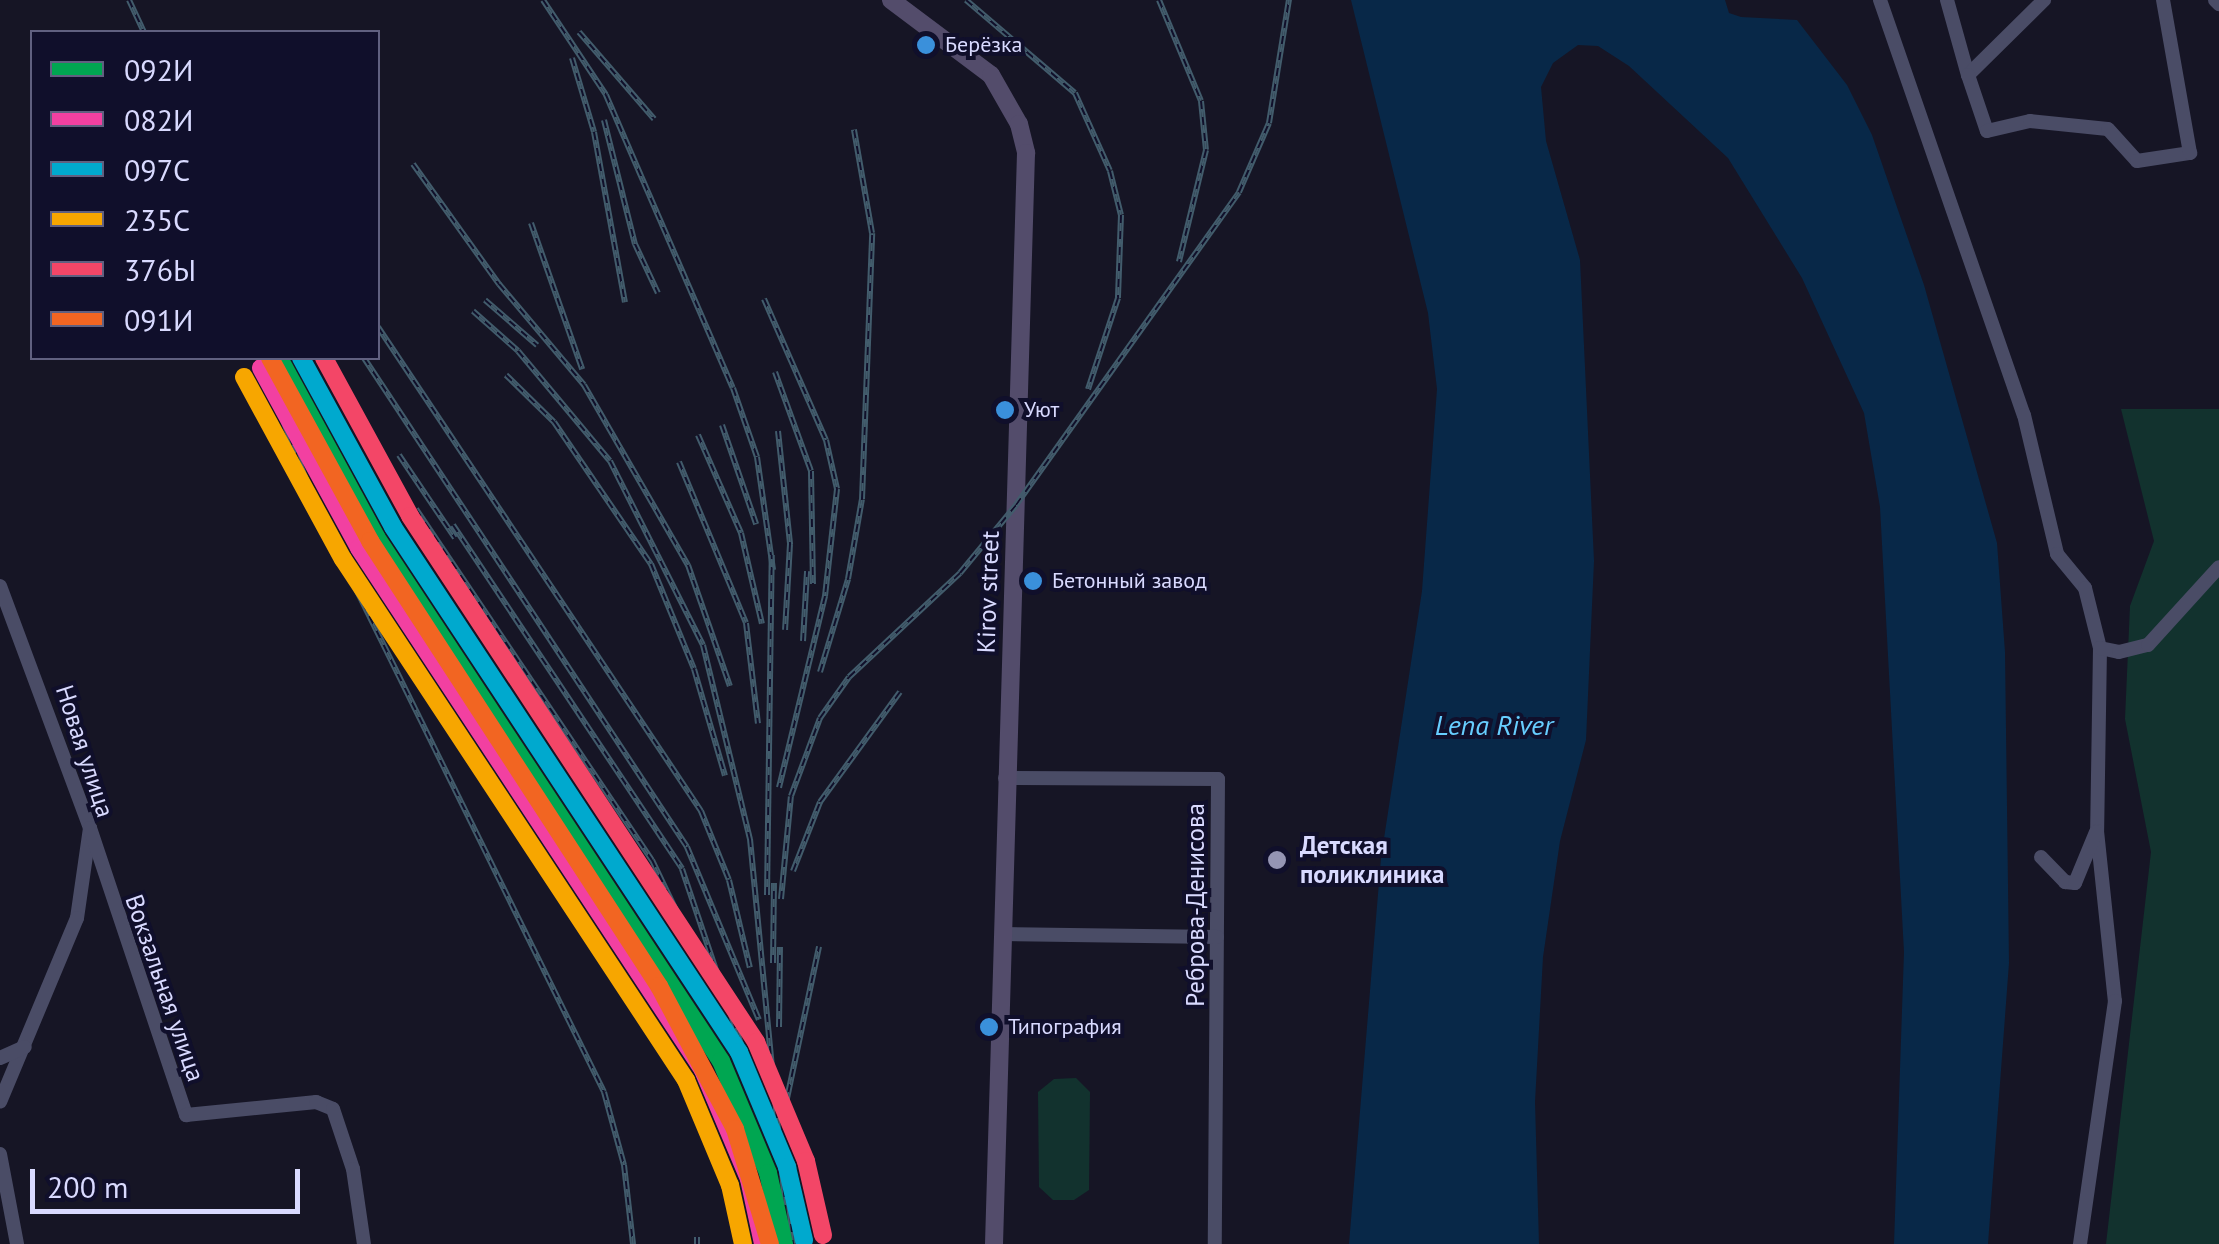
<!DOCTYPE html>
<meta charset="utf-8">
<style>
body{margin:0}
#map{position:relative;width:2219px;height:1244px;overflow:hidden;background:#161525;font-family:"PT Sans",sans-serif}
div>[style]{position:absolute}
.green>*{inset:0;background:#12322e}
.water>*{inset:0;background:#082848}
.minor>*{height:14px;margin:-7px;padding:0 7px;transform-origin:7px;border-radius:7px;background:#4a4c66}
.major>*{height:18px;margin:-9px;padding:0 9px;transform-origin:9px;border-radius:9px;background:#534c6b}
.rail>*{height:6px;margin-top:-3px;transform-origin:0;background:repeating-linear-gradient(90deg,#100f2b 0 8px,#425c6c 0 16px);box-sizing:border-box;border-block:2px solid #425c6c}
.rail-1>*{height:18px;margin:-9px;padding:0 9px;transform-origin:9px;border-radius:9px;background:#00a651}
.rail-2>*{height:18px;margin:-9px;padding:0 9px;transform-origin:9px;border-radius:9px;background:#f240a1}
.rail-3>*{height:18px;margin:-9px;padding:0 9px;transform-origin:9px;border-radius:9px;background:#00a9ce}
.rail-4>*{height:18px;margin:-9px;padding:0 9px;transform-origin:9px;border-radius:9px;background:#f7a600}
.rail-5>*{height:18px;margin:-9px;padding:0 9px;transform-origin:9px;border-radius:9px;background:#f34667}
.rail-6>*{height:18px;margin:-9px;padding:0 9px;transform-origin:9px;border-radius:9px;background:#f26522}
.dots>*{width:28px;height:28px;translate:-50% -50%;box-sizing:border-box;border:5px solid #100f2b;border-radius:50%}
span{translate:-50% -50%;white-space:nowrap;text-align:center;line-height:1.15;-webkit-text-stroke:8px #100f2b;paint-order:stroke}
.bus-label{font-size:22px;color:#d9daff}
.left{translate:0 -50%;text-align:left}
.street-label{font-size:25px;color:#d9daff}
.poi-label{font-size:25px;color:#d9daff;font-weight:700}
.water-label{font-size:28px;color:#67ceff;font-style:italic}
.legend{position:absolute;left:30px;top:30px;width:350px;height:330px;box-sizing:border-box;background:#100f2b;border:2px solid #606080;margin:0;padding:12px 18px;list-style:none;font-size:30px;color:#d9daff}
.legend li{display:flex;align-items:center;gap:20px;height:50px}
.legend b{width:50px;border:2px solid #606080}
.scale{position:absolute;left:30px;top:1169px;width:270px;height:45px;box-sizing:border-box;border:5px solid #d9daff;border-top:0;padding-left:12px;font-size:30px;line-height:35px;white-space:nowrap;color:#d9daff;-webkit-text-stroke:8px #100f2b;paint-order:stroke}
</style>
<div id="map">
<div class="green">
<div style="clip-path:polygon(2121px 409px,2219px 409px,2219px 1244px,2106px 1244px,2151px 852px,2125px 719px,2130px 606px,2154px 541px)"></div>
<div style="clip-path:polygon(1076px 1078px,1090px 1092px,1089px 1190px,1074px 1200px,1053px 1200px,1039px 1187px,1038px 1092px,1054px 1079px)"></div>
</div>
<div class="water">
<div style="clip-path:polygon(1351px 0,1725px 0,1729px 13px,1741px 17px,1797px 20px,1847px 85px,1872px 135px,1924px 285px,1997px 543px,2005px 652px,2009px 963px,1988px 1244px,1894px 1244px,1904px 952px,1880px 507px,1864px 413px,1802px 278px,1728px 158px,1629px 66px,1598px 46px,1578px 45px,1553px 63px,1541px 87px,1546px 141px,1580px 260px,1594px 561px,1586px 740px,1560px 841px,1543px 957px,1535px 1102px,1539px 1244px,1349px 1244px,1381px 858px,1422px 591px,1437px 389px,1428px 313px)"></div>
</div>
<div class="minor">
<div style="left:1880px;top:0;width:439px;rotate:70.9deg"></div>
<div style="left:2024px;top:415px;width:143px;rotate:76.6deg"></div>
<div style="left:2057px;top:554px;width:44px;rotate:50.5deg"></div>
<div style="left:2085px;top:588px;width:62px;rotate:76deg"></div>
<div style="left:2100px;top:648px;width:183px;rotate:90.9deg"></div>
<div style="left:2097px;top:831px;width:171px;rotate:84deg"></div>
<div style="left:2115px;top:1001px;width:246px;rotate:98.2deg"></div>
<div style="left:1947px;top:0;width:78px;rotate:74.4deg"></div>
<div style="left:1968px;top:75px;width:107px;rotate:-44.6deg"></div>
<div style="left:2215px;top:0;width:6px;rotate:45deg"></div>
<div style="left:1968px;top:75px;width:59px;rotate:71.3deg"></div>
<div style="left:1987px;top:131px;width:44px;rotate:-13.1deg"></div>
<div style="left:2030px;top:121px;width:78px;rotate:5.9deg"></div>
<div style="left:2108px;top:129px;width:43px;rotate:47.8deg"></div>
<div style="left:2137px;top:161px;width:54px;rotate:-8.6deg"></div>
<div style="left:2190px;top:153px;width:155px;rotate:-100deg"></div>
<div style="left:0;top:586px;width:258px;rotate:69.6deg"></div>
<div style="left:90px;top:828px;width:91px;rotate:98.2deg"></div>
<div style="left:77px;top:918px;width:199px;rotate:112.7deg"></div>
<div style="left:2100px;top:648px;width:19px;rotate:12deg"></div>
<div style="left:2119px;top:652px;width:30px;rotate:-14deg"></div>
<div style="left:2148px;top:645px;width:105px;rotate:-47.7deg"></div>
<div style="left:1005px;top:778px;width:213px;rotate:0.3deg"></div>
<div style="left:1218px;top:779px;width:465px;rotate:90.4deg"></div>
<div style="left:90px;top:828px;width:303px;rotate:71.5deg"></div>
<div style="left:186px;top:1115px;width:131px;rotate:-5.7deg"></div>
<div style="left:316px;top:1102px;width:18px;rotate:22deg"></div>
<div style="left:333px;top:1109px;width:63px;rotate:71.6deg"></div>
<div style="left:353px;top:1169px;width:76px;rotate:81.7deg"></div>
<div style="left:2041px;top:857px;width:35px;rotate:46deg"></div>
<div style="left:2065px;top:882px;width:10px;rotate:6deg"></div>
<div style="left:2075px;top:883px;width:55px;rotate:-67.6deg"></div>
<div style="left:1002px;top:934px;width:215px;rotate:0.8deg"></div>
<div style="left:0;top:1058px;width:27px;rotate:-24deg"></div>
<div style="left:0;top:1154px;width:92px;rotate:79.3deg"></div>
</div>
<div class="major">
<div style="left:891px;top:0;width:125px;rotate:36.9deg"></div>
<div style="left:991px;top:75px;width:56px;rotate:60.3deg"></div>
<div style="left:1019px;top:124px;width:30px;rotate:76deg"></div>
<div style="left:1026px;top:153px;width:1091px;rotate:91.68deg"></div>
</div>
<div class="rail">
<div style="left:129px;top:0;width:35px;rotate:65deg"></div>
<div style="left:543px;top:0;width:114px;rotate:56.4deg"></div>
<div style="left:606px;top:95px;width:319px;rotate:66.6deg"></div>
<div style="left:733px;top:388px;width:73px;rotate:70.8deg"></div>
<div style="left:757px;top:457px;width:114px;rotate:81.9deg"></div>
<div style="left:966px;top:0;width:143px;rotate:40.5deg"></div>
<div style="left:1075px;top:93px;width:85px;rotate:65.8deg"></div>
<div style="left:1110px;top:171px;width:45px;rotate:76deg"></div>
<div style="left:1121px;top:215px;width:83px;rotate:92.1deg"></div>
<div style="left:1118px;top:298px;width:96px;rotate:108.2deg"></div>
<div style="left:1159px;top:0;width:109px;rotate:67.4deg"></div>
<div style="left:1201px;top:101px;width:49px;rotate:84.2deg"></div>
<div style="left:1206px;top:150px;width:115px;rotate:103.6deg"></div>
<div style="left:579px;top:32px;width:115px;rotate:49.2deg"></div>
<div style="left:572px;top:58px;width:77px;rotate:73.4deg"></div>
<div style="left:594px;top:132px;width:173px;rotate:79.7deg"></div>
<div style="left:604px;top:120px;width:128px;rotate:76deg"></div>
<div style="left:635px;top:244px;width:54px;rotate:64.9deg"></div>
<div style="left:413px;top:164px;width:148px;rotate:54.4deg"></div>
<div style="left:499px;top:284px;width:132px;rotate:49.9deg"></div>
<div style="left:584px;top:385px;width:208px;rotate:60deg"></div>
<div style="left:688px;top:565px;width:128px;rotate:70.9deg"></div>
<div style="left:531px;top:223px;width:155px;rotate:70.7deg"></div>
<div style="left:764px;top:299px;width:154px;rotate:66.3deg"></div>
<div style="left:826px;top:440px;width:50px;rotate:77.3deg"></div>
<div style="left:837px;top:489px;width:108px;rotate:96.4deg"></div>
<div style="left:825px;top:596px;width:197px;rotate:103.5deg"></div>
<div style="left:485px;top:300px;width:69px;rotate:40.9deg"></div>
<div style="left:473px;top:311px;width:60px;rotate:41.6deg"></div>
<div style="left:518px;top:351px;width:143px;rotate:50.1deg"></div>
<div style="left:610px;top:461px;width:206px;rotate:63.2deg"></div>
<div style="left:703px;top:645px;width:200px;rotate:76.4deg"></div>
<div style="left:750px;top:839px;width:368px;rotate:84.5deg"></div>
<div style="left:378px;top:327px;width:582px;rotate:56.28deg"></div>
<div style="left:701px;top:811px;width:74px;rotate:67.9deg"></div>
<div style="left:729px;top:880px;width:90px;rotate:76.6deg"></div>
<div style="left:364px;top:358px;width:586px;rotate:56.55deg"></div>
<div style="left:687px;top:847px;width:187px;rotate:67.4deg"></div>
<div style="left:261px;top:363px;width:164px;rotate:68.9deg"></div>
<div style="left:320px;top:516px;width:642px;rotate:63.75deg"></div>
<div style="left:604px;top:1092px;width:76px;rotate:74.7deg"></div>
<div style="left:624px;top:1165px;width:80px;rotate:83.5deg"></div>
<div style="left:775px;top:372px;width:105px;rotate:70deg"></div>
<div style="left:811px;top:471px;width:113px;rotate:89deg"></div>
<div style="left:506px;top:375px;width:67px;rotate:44.4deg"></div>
<div style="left:554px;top:422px;width:172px;rotate:55.7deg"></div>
<div style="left:651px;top:564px;width:113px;rotate:67.7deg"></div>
<div style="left:694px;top:669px;width:111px;rotate:73.8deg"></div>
<div style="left:722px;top:425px;width:105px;rotate:71deg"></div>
<div style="left:778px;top:431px;width:114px;rotate:83.9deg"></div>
<div style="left:790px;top:544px;width:86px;rotate:93.3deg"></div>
<div style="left:698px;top:435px;width:107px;rotate:66.3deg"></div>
<div style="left:741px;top:533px;width:93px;rotate:77deg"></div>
<div style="left:399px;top:455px;width:100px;rotate:56deg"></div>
<div style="left:679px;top:462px;width:174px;rotate:67.4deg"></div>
<div style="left:746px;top:623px;width:101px;rotate:83.2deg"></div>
<div style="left:416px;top:509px;width:423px;rotate:56.1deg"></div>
<div style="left:652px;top:860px;width:130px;rotate:64.4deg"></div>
<div style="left:453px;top:525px;width:413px;rotate:56.3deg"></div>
<div style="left:682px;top:869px;width:267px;rotate:71.4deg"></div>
<div style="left:803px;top:641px;width:70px;rotate:-86.7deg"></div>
<div style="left:820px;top:672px;width:97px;rotate:-73.2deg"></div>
<div style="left:848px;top:579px;width:81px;rotate:-80.1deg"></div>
<div style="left:862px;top:499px;width:266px;rotate:-87.8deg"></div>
<div style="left:872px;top:233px;width:105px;rotate:-99.9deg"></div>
<div style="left:793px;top:871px;width:74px;rotate:-68.6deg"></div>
<div style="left:820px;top:802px;width:136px;rotate:-54deg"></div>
<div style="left:767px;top:895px;width:340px;rotate:-89.2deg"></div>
<div style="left:781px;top:899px;width:103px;rotate:-84.5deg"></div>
<div style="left:791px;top:796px;width:83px;rotate:-69.6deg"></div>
<div style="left:820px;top:718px;width:50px;rotate:-54.7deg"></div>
<div style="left:849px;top:677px;width:152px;rotate:-43.1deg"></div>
<div style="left:960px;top:573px;width:88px;rotate:-50.5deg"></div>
<div style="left:1016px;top:505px;width:384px;rotate:-54.5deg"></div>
<div style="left:1239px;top:192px;width:75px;rotate:-66.5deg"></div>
<div style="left:1269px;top:123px;width:125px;rotate:-80.8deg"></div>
<div style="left:773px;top:963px;width:80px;rotate:-89.3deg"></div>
<div style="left:779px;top:1027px;width:80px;rotate:-89.3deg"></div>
<div style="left:785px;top:1108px;width:165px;rotate:-78.1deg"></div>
<div style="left:788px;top:1192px;width:52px;rotate:84.5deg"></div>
<div style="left:697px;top:1244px;width:7px;rotate:-90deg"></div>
</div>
<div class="rail-1">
<div style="left:279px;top:358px;width:204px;rotate:61.5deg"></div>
<div style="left:376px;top:537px;width:627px;rotate:56.64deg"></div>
<div style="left:721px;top:1061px;width:121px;rotate:67.2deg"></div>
<div style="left:768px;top:1173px;width:73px;rotate:77.3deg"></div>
</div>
<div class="rail-2">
<div style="left:261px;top:368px;width:205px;rotate:61.4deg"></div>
<div style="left:359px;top:548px;width:625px;rotate:56.61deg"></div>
<div style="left:703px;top:1070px;width:118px;rotate:67.1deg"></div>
<div style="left:749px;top:1179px;width:66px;rotate:77.8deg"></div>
</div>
<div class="rail-3">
<div style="left:301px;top:358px;width:192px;rotate:61.4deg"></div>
<div style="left:393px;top:527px;width:629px;rotate:56.61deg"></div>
<div style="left:739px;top:1052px;width:125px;rotate:67.3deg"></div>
<div style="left:787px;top:1167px;width:75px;rotate:76.9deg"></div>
</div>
<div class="rail-4">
<div style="left:244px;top:377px;width:207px;rotate:61.5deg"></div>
<div style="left:343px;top:559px;width:624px;rotate:56.64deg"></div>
<div style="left:686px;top:1080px;width:114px;rotate:67.3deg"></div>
<div style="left:730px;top:1185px;width:60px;rotate:77.6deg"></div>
</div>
<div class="rail-5">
<div style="left:324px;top:358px;width:180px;rotate:61.4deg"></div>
<div style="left:410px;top:516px;width:630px;rotate:56.66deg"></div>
<div style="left:756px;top:1042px;width:129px;rotate:67.2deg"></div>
<div style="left:806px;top:1161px;width:76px;rotate:77.1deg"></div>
</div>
<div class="rail-6">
<div style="left:270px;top:358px;width:209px;rotate:61.3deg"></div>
<div style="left:370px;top:541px;width:531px;rotate:57deg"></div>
<div style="left:659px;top:986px;width:162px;rotate:62deg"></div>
<div style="left:735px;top:1129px;width:120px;rotate:73.1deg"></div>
</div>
<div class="dots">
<div style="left:926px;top:45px;background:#3a90db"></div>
<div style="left:1005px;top:410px;background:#3a90db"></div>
<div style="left:1033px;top:581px;background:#3a90db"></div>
<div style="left:1277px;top:860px;background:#9595b3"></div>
<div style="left:989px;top:1027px;background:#3a90db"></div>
</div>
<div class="bus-label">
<span class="left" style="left:945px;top:45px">Берёзка</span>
<span class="left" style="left:1024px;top:410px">Уют</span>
<span class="left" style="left:1052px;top:581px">Бетонный завод</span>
<span class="left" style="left:1008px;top:1027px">Типография</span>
</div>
<div class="street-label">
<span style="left:988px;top:592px;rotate:-88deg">Kirov street</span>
<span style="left:85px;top:751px;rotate:72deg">Новая улица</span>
<span style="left:1195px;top:905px;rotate:-90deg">Реброва-Денисова</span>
<span style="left:165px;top:988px;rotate:71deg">Вокзальная улица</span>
</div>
<div class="poi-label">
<span class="left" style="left:1300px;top:860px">Детская<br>поликлиника</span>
</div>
<div class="water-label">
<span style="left:1494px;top:725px">Lena River</span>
</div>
<ul class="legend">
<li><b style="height:12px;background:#00a651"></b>092И</li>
<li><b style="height:12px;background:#f240a1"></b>082И</li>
<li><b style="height:12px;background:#00a9ce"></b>097С</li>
<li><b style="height:12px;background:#f7a600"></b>235С</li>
<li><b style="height:12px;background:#f34667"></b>376Ы</li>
<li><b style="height:12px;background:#f26522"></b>091И</li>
</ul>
<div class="scale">200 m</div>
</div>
